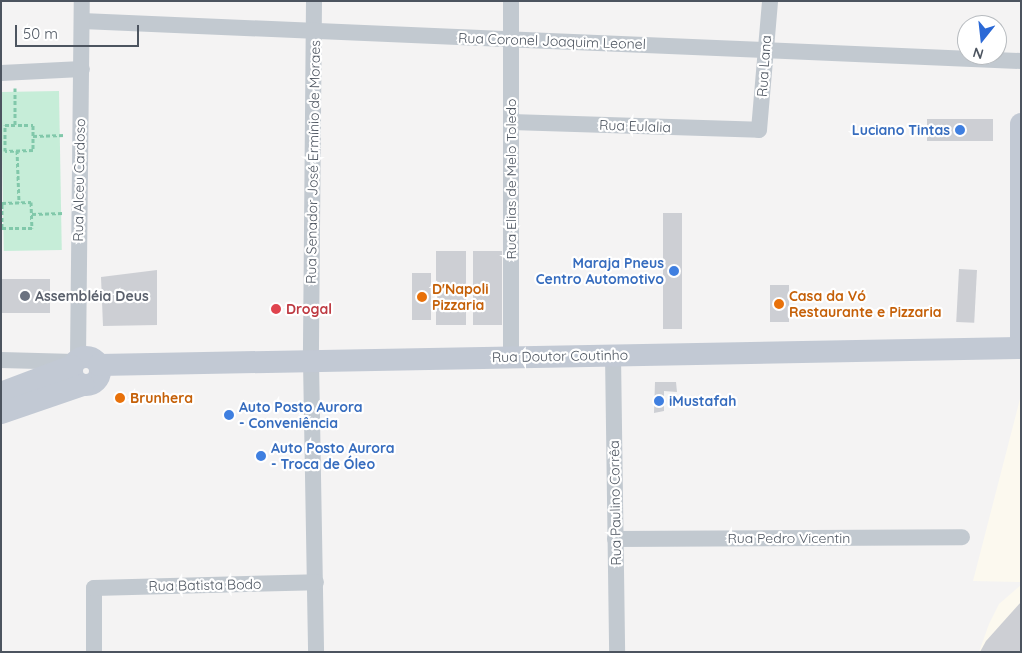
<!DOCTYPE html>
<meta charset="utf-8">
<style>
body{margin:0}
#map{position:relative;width:1022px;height:653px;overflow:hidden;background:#f4f3f3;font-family:Quicksand,sans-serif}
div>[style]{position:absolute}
.commercial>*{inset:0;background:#fcf9ef}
.green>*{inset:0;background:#c6edd8;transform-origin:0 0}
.building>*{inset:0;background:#cdcfd4;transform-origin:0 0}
.path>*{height:3px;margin-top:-1.5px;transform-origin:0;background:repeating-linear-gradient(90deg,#81c8aa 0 4px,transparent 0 6.5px)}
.minor>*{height:16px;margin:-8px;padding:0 8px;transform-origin:8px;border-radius:8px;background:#c2c9d0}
.secondary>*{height:22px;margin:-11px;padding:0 11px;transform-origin:11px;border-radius:11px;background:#c2c9d4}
.secondary>.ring{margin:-11px;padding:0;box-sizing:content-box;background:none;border:22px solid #c2c9d4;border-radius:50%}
.dots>*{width:14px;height:14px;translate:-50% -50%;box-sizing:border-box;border:2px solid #fff;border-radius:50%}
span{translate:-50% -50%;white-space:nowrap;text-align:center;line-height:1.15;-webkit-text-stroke:4.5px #fff;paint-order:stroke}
.street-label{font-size:14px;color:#4c545f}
.shop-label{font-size:14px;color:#366cbe;font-weight:700}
.right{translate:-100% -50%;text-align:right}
.left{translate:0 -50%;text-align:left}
.food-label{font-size:14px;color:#c56008;font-weight:700}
.worship-label{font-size:14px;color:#5b616d;font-weight:700}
.health-label{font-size:14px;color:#be3a42;font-weight:700}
.frame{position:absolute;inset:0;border:2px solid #4c545f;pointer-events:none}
.north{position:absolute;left:957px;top:15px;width:50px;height:50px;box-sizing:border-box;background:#fff;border:1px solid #b7bbbf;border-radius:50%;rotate:196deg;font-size:14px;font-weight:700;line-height:20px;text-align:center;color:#4c545f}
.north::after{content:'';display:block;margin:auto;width:18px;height:22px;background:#2b69d6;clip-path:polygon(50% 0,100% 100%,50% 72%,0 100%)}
.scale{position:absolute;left:15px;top:25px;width:124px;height:22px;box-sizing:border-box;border:2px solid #4c545f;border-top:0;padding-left:6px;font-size:15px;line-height:18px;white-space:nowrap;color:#4c545f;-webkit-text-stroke:4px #fff;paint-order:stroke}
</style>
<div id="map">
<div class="commercial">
<div style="clip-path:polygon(1021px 395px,1021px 582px,973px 581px)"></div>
<div style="clip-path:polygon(1021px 585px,1021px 652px,979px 652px,989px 624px,999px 604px)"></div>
</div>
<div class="green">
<div style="left:59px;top:91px;width:159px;height:58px;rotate:89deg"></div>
</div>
<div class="building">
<div style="left:993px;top:119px;width:22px;height:66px;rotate:90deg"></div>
<div style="left:663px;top:213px;width:19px;height:116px"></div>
<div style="left:436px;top:251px;width:30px;height:74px"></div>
<div style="left:473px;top:251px;width:29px;height:74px"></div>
<div style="left:959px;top:269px;width:18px;height:53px;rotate:3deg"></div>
<div style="clip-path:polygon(157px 270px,157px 325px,103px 326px,101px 277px)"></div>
<div style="left:412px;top:273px;width:19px;height:47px"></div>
<div style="left:1px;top:279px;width:49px;height:34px"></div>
<div style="left:770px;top:285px;width:19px;height:37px"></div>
<div style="clip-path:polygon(655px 382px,676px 382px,677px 392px,664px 391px,664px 411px,654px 413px)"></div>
<div style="clip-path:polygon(1021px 602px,1021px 652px,980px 652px,986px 641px)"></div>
</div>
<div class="path">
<div style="left:15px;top:88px;width:37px;rotate:90deg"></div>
<div style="left:5px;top:125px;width:28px"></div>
<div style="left:33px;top:125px;width:25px;rotate:90deg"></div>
<div style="left:33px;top:150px;width:28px;rotate:178deg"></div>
<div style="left:5px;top:151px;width:26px;rotate:-90deg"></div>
<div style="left:33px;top:136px;width:32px;rotate:-2deg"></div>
<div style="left:17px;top:150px;width:52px;rotate:87.8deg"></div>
<div style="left:31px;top:202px;width:26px;rotate:88deg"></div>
<div style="left:32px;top:228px;width:30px;rotate:180deg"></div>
<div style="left:2px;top:228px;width:25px;rotate:-90deg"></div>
<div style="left:2px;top:203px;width:29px;rotate:-2deg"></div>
<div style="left:32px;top:214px;width:32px;rotate:-2deg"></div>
</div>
<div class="minor">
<div style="left:314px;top:1px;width:360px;rotate:90.5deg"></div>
<div style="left:311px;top:361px;width:291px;rotate:89deg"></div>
<div style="left:511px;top:1px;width:356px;rotate:90deg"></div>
<div style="left:82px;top:21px;width:940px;rotate:2.44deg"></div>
<div style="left:1px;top:73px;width:81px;rotate:-2.8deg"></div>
<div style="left:511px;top:122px;width:248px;rotate:1.8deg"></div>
<div style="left:759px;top:130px;width:129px;rotate:-85.1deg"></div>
<div style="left:613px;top:355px;width:297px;rotate:89.2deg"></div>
<div style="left:78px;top:359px;width:358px;rotate:-89.4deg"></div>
<div style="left:1px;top:360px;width:74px;rotate:1.5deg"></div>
<div style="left:615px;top:539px;width:347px;rotate:-0.3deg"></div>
<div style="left:94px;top:652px;width:64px;rotate:-90deg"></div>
<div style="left:94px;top:588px;width:222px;rotate:-1.5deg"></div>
</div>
<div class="secondary">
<div style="left:1021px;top:124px;width:214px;rotate:90deg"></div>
<div class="ring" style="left:72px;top:357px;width:6px;height:6px"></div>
<div style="left:99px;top:365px;width:922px;rotate:-1.06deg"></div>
<div style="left:1px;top:393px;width:76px;rotate:-20.8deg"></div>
<div style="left:1px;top:413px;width:87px;rotate:-18.9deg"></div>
</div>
<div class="dots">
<div style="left:960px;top:130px;background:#3f7fe0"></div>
<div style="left:674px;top:271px;background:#3f7fe0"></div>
<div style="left:25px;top:296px;background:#6b7280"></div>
<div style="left:422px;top:297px;background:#e8710a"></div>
<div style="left:779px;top:304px;background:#e8710a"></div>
<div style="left:276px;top:309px;background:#e0444e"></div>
<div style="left:120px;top:398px;background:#e8710a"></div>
<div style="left:659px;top:401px;background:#3f7fe0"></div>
<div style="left:229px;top:415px;background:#3f7fe0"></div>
<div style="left:261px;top:456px;background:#3f7fe0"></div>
</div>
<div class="street-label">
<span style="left:552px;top:41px;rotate:2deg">Rua Coronel Joaquim Leonel</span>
<span style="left:764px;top:66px;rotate:-86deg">Rua Lana</span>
<span style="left:635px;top:126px;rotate:2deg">Rua Eulalia</span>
<span style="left:313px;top:162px;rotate:-89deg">Rua Senador José Ermínio de Moraes</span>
<span style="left:511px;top:179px;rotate:-90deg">Rua Elias de Melo Toledo</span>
<span style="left:79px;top:180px;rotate:-89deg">Rua Alceu Cardoso</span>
<span style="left:560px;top:356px;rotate:-1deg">Rua Doutor Coutinho</span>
<span style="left:615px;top:503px;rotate:-91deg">Rua Paulino Corrêa</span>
<span style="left:789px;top:538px">Rua Pedro Vicentin</span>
<span style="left:205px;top:585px;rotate:-1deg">Rua Batista Bodo</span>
</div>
<div class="shop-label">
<span class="right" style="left:950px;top:130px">Luciano Tintas</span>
<span class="right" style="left:664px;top:271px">Maraja Pneus<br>Centro Automotivo</span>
<span class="left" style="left:669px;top:401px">iMustafah</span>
<span class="left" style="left:239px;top:415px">Auto Posto Aurora<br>- Conveniência</span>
<span class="left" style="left:271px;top:456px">Auto Posto Aurora<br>- Troca de Óleo</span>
</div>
<div class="food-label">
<span class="left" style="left:432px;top:297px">D'Napoli<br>Pizzaria</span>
<span class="left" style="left:789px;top:304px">Casa da Vó<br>Restaurante e Pizzaria</span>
<span class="left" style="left:130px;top:398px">Brunhera</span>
</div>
<div class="worship-label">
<span class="left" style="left:35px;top:296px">Assembléia Deus</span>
</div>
<div class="health-label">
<span class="left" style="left:286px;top:309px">Drogal</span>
</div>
<div class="frame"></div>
<div class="north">N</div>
<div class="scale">50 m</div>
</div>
